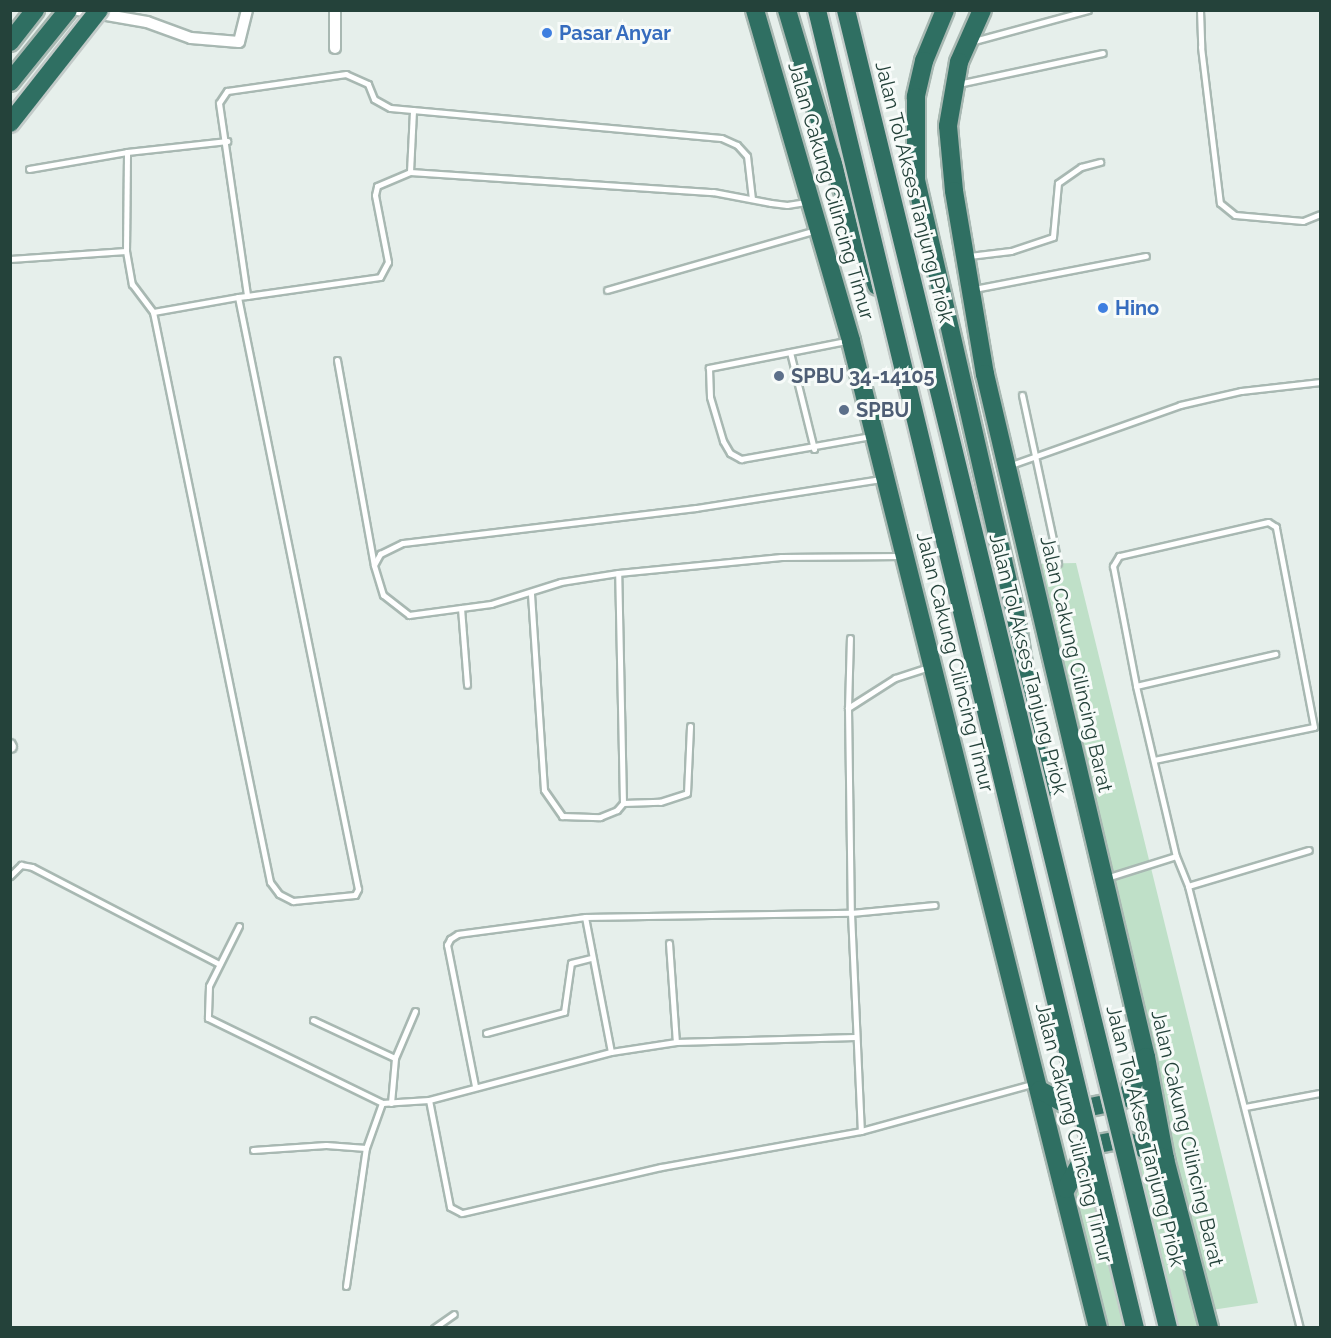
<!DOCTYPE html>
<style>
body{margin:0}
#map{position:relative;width:1331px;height:1338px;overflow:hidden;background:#e6efeb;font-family:Raleway,sans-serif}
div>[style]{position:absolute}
.green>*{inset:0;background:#bfe0c8}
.roads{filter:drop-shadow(2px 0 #a8b8b2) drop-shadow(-2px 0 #a8b8b2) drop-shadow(0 2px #a8b8b2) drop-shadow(0 -2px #a8b8b2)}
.lane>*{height:5px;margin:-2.5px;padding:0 2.5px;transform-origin:2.5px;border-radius:2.5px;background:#fff}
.street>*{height:10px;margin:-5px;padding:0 5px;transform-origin:5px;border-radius:5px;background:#fff}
.highway>*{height:18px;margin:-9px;padding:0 9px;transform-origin:9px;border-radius:9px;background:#2f6f62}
.bridges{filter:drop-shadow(2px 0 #c2cac8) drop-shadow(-2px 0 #c2cac8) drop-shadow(0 2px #c2cac8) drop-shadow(0 -2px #c2cac8)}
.highway-bridge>*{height:18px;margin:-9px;padding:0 9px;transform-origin:9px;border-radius:9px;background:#2f6f62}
.dots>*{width:16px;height:16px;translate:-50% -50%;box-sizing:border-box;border:3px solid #f7fbf9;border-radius:50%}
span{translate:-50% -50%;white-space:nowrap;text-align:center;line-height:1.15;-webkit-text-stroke:6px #f7fbf9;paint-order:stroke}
.shop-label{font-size:20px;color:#366cbe;font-weight:700}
.left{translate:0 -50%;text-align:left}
.street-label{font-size:20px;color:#24423a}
.service-label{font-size:20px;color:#4e5e75;font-weight:700}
.frame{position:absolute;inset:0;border:12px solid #24423a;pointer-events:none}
</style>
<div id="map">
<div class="green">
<div style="clip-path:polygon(1076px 563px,1258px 1303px,1205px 1311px,1209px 1327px,1168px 1327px,1119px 1139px,1165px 1158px,1030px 564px)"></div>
<div style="clip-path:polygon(1087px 1151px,1135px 1327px,1098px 1327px,1066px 1189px)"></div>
</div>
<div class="roads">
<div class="lane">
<div style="left:1200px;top:10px;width:37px;rotate:88deg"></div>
<div style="left:1201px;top:47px;width:157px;rotate:83.1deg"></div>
<div style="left:1220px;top:203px;width:19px;rotate:39deg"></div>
<div style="left:1235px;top:215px;width:68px;rotate:5deg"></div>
<div style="left:1303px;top:221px;width:18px;rotate:-22deg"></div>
<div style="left:974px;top:41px;width:118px;rotate:-15.2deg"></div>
<div style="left:958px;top:84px;width:148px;rotate:-12.1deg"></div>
<div style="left:29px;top:169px;width:99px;rotate:-9.8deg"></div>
<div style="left:127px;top:152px;width:101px;rotate:-6.3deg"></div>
<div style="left:410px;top:172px;width:62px;rotate:-87.2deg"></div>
<div style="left:752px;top:199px;width:43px;rotate:-96.6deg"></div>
<div style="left:747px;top:156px;width:15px;rotate:-132deg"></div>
<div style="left:737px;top:145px;width:17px;rotate:-156deg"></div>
<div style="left:721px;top:138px;width:332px;rotate:-174.8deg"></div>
<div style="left:390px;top:108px;width:18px;rotate:-151deg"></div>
<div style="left:374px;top:99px;width:16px;rotate:-112deg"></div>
<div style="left:368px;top:84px;width:24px;rotate:-156deg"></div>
<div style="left:346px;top:74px;width:120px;rotate:171.9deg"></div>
<div style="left:227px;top:91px;width:14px;rotate:124deg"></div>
<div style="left:219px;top:103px;width:195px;rotate:81.7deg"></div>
<div style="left:247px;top:296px;width:134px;rotate:-8.1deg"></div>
<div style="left:380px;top:277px;width:17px;rotate:-62deg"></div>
<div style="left:388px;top:262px;width:68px;rotate:-101deg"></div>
<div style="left:375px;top:195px;width:9px;rotate:-77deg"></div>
<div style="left:377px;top:186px;width:36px;rotate:-23deg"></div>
<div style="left:410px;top:172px;width:304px;rotate:3.8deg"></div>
<div style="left:713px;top:192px;width:59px;rotate:10.7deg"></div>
<div style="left:771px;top:203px;width:16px;rotate:7deg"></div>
<div style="left:787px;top:205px;width:20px;rotate:-9deg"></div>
<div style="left:126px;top:251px;width:99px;rotate:-89.4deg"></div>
<div style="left:969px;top:256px;width:42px;rotate:-6.8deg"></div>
<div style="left:1011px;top:251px;width:44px;rotate:-18.4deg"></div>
<div style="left:1053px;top:237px;width:54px;rotate:-84.7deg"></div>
<div style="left:1058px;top:183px;width:28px;rotate:-35deg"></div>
<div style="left:1081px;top:167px;width:20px;rotate:-15deg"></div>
<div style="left:10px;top:259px;width:116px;rotate:-3.9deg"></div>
<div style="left:126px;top:251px;width:34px;rotate:80deg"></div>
<div style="left:132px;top:284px;width:35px;rotate:53deg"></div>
<div style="left:153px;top:312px;width:582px;rotate:78.4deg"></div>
<div style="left:270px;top:882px;width:15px;rotate:53deg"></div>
<div style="left:279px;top:894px;width:16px;rotate:27deg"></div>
<div style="left:293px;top:901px;width:62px;rotate:-5.5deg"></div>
<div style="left:355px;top:895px;width:7px;rotate:-63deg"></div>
<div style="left:358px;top:889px;width:604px;rotate:-101.46deg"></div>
<div style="left:238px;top:297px;width:9px;rotate:-6deg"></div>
<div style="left:974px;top:289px;width:175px;rotate:-10.9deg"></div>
<div style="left:607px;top:290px;width:217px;rotate:-16deg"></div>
<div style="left:153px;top:312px;width:86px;rotate:-10deg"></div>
<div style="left:846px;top:341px;width:140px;rotate:168.9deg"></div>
<div style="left:709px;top:368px;width:29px;rotate:88deg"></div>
<div style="left:710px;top:397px;width:46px;rotate:73.5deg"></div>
<div style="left:723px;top:441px;width:14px;rotate:60deg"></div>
<div style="left:730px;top:453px;width:13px;rotate:29deg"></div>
<div style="left:741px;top:459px;width:132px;rotate:-10deg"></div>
<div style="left:790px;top:352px;width:100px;rotate:76.1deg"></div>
<div style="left:337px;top:360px;width:208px;rotate:79.8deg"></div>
<div style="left:1022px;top:395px;width:172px;rotate:77.9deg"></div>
<div style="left:1011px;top:465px;width:179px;rotate:-19.5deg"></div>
<div style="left:1180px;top:405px;width:63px;rotate:-12.9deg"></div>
<div style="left:1241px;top:391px;width:80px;rotate:-6.5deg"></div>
<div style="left:618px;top:573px;width:58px;rotate:171deg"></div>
<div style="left:561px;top:582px;width:73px;rotate:162.6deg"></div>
<div style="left:491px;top:604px;width:83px;rotate:172.4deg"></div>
<div style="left:409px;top:615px;width:33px;rotate:-142deg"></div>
<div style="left:383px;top:595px;width:31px;rotate:-107deg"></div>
<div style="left:374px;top:565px;width:13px;rotate:-61deg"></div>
<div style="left:380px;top:554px;width:25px;rotate:-26deg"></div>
<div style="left:403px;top:543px;width:295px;rotate:-6.8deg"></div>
<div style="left:696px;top:508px;width:188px;rotate:-8.9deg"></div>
<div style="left:531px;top:594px;width:196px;rotate:86.2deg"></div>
<div style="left:544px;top:790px;width:32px;rotate:55deg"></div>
<div style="left:562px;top:816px;width:38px;rotate:2deg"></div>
<div style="left:600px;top:817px;width:18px;rotate:-22deg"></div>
<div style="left:617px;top:810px;width:9px;rotate:-49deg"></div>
<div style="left:623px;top:803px;width:230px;rotate:-91.2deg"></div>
<div style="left:618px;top:573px;width:164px;rotate:-5.6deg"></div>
<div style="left:781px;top:557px;width:122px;rotate:-0.5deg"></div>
<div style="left:461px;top:608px;width:77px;rotate:85.5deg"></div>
<div style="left:929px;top:667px;width:36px;rotate:162deg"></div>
<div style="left:895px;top:678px;width:56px;rotate:147.4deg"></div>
<div style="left:848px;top:708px;width:205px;rotate:89.2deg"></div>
<div style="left:851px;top:913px;width:218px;rotate:87.4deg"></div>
<div style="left:861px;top:1131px;width:177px;rotate:-15.4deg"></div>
<div style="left:1136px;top:686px;width:143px;rotate:-13deg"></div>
<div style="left:848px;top:708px;width:70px;rotate:-88.4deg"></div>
<div style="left:1154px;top:760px;width:163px;rotate:-11.7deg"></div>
<div style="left:1314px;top:727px;width:204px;rotate:-100.8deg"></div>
<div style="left:1276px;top:527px;width:9px;rotate:-148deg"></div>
<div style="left:1268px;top:522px;width:153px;rotate:167.1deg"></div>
<div style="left:1119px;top:556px;width:12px;rotate:121deg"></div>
<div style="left:1113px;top:566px;width:122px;rotate:79.1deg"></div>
<div style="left:1136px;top:686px;width:175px;rotate:76.8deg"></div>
<div style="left:1176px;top:856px;width:32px;rotate:68deg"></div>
<div style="left:1188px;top:886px;width:456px;rotate:75.8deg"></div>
<div style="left:623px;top:803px;width:37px;rotate:-2deg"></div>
<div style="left:660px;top:802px;width:28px;rotate:-18deg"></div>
<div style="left:687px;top:793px;width:67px;rotate:-87.4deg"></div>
<div style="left:10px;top:876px;width:16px;rotate:-45deg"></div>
<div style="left:21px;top:865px;width:11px;rotate:10deg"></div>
<div style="left:32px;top:867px;width:211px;rotate:27.4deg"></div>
<div style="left:1106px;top:878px;width:73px;rotate:-17.4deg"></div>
<div style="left:1188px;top:886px;width:126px;rotate:-16.6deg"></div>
<div style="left:239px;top:926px;width:67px;rotate:116.6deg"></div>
<div style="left:209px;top:986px;width:32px;rotate:92deg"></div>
<div style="left:208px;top:1018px;width:194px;rotate:26deg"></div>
<div style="left:382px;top:1103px;width:47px;rotate:-3.7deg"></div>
<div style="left:429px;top:1100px;width:188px;rotate:-14.8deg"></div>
<div style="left:611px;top:1052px;width:66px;rotate:-8.7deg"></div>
<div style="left:676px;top:1042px;width:179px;rotate:-1.6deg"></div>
<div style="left:669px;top:943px;width:99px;rotate:86deg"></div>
<div style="left:313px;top:1020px;width:90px;rotate:24.9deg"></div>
<div style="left:486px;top:1033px;width:81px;rotate:-15.1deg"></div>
<div style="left:564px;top:1012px;width:49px;rotate:-81.9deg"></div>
<div style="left:571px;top:963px;width:21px;rotate:-14deg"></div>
<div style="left:611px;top:1052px;width:137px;rotate:-100.9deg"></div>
<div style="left:585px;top:917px;width:266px;rotate:-0.9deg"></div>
<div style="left:851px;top:913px;width:84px;rotate:-5.4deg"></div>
<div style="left:475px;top:1086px;width:144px;rotate:-101.2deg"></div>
<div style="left:447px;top:945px;width:7px;rotate:-63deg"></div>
<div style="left:450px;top:939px;width:9px;rotate:-32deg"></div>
<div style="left:458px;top:934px;width:128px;rotate:-7.6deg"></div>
<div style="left:429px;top:1100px;width:109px;rotate:78.9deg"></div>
<div style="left:450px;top:1207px;width:13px;rotate:27deg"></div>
<div style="left:462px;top:1213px;width:204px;rotate:-13deg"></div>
<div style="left:661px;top:1167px;width:203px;rotate:-10.2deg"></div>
<div style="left:391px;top:1103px;width:45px;rotate:-84.9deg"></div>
<div style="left:395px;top:1058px;width:51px;rotate:-66.9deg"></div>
<div style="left:1245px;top:1107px;width:76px;rotate:-10.6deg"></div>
<div style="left:253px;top:1150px;width:73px;rotate:-3.9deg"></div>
<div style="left:326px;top:1145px;width:40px;rotate:4.3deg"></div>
<div style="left:346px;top:1286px;width:139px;rotate:-81.8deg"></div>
<div style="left:366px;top:1148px;width:48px;rotate:-70.4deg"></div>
<div style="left:434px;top:1328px;width:24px;rotate:-35deg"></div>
</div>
<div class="street">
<div style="left:78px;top:10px;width:70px;rotate:9.9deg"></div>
<div style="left:147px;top:22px;width:47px;rotate:20deg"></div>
<div style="left:191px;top:38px;width:48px;rotate:4.8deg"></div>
<div style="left:239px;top:42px;width:33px;rotate:-76deg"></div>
<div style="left:335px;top:48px;width:38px;rotate:-90deg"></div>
<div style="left:10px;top:745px;width:2px;rotate:63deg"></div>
</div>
<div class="highway">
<div style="left:755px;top:10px;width:345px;rotate:73.8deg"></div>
<div style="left:851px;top:341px;width:1017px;rotate:75.95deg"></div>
<div style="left:787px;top:10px;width:148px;rotate:73.5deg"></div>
<div style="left:829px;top:152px;width:142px;rotate:70.3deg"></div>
<div style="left:945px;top:10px;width:55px;rotate:112.4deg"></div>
<div style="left:924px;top:61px;width:37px;rotate:103deg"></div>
<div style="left:916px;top:97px;width:83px;rotate:90deg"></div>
<div style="left:916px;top:180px;width:438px;rotate:77.1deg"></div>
<div style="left:1014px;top:607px;width:186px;rotate:81deg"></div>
<div style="left:982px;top:10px;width:57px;rotate:113.9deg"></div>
<div style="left:959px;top:62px;width:65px;rotate:99.8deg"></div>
<div style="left:948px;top:126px;width:65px;rotate:84.7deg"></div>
<div style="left:954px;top:191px;width:186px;rotate:80.4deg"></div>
<div style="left:985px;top:374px;width:702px;rotate:76.74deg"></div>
<div style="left:1146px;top:1057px;width:104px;rotate:79.4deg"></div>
<div style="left:1165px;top:1159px;width:175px;rotate:75.4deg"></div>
<div style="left:10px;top:42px;width:41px;rotate:-52deg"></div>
<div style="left:10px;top:82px;width:92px;rotate:-51.1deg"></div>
<div style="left:1040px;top:1090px;width:41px;rotate:29.1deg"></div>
<div style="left:1076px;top:1110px;width:44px;rotate:-11.8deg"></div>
<div style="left:1119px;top:1101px;width:9px;rotate:-32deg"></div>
<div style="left:1127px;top:1096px;width:43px;rotate:-64deg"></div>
<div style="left:1066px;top:1189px;width:43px;rotate:-61.1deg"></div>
<div style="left:1087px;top:1151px;width:13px;rotate:-32deg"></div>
<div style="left:1098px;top:1144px;width:25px;rotate:-11deg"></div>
<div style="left:1123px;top:1139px;width:47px;rotate:25.5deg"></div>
</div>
</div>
<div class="bridges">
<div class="highway-bridge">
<div style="left:817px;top:10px;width:1356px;rotate:76.44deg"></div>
<div style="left:846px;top:10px;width:1357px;rotate:76.27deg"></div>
<div style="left:10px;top:123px;width:144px;rotate:-51.8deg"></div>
</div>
</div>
<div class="dots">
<div style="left:547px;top:33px;background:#3f7fe0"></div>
<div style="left:1103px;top:308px;background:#3f7fe0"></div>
<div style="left:779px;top:376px;background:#5c6f8a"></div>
<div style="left:844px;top:410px;background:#5c6f8a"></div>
</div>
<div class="shop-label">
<span class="left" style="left:559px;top:33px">Pasar Anyar</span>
<span class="left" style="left:1115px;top:308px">Hino</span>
</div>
<div class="street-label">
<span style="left:831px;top:191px;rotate:74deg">Jalan Cakung Cilincing Timur</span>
<span style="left:914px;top:192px;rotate:76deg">Jalan Tol Akses Tanjung Priok</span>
<span style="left:955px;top:662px;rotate:76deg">Jalan Cakung Cilincing Timur</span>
<span style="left:1028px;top:664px;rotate:76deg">Jalan Tol Akses Tanjung Priok</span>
<span style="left:1076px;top:664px;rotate:77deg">Jalan Cakung Cilincing Barat</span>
<span style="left:1074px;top:1133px;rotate:76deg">Jalan Cakung Cilincing Timur</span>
<span style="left:1145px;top:1136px;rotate:76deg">Jalan Tol Akses Tanjung Priok</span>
<span style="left:1187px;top:1138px;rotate:77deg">Jalan Cakung Cilincing Barat</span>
</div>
<div class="service-label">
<span class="left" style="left:791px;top:376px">SPBU 34-14105</span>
<span class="left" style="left:856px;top:410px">SPBU</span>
</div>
<div class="frame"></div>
</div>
